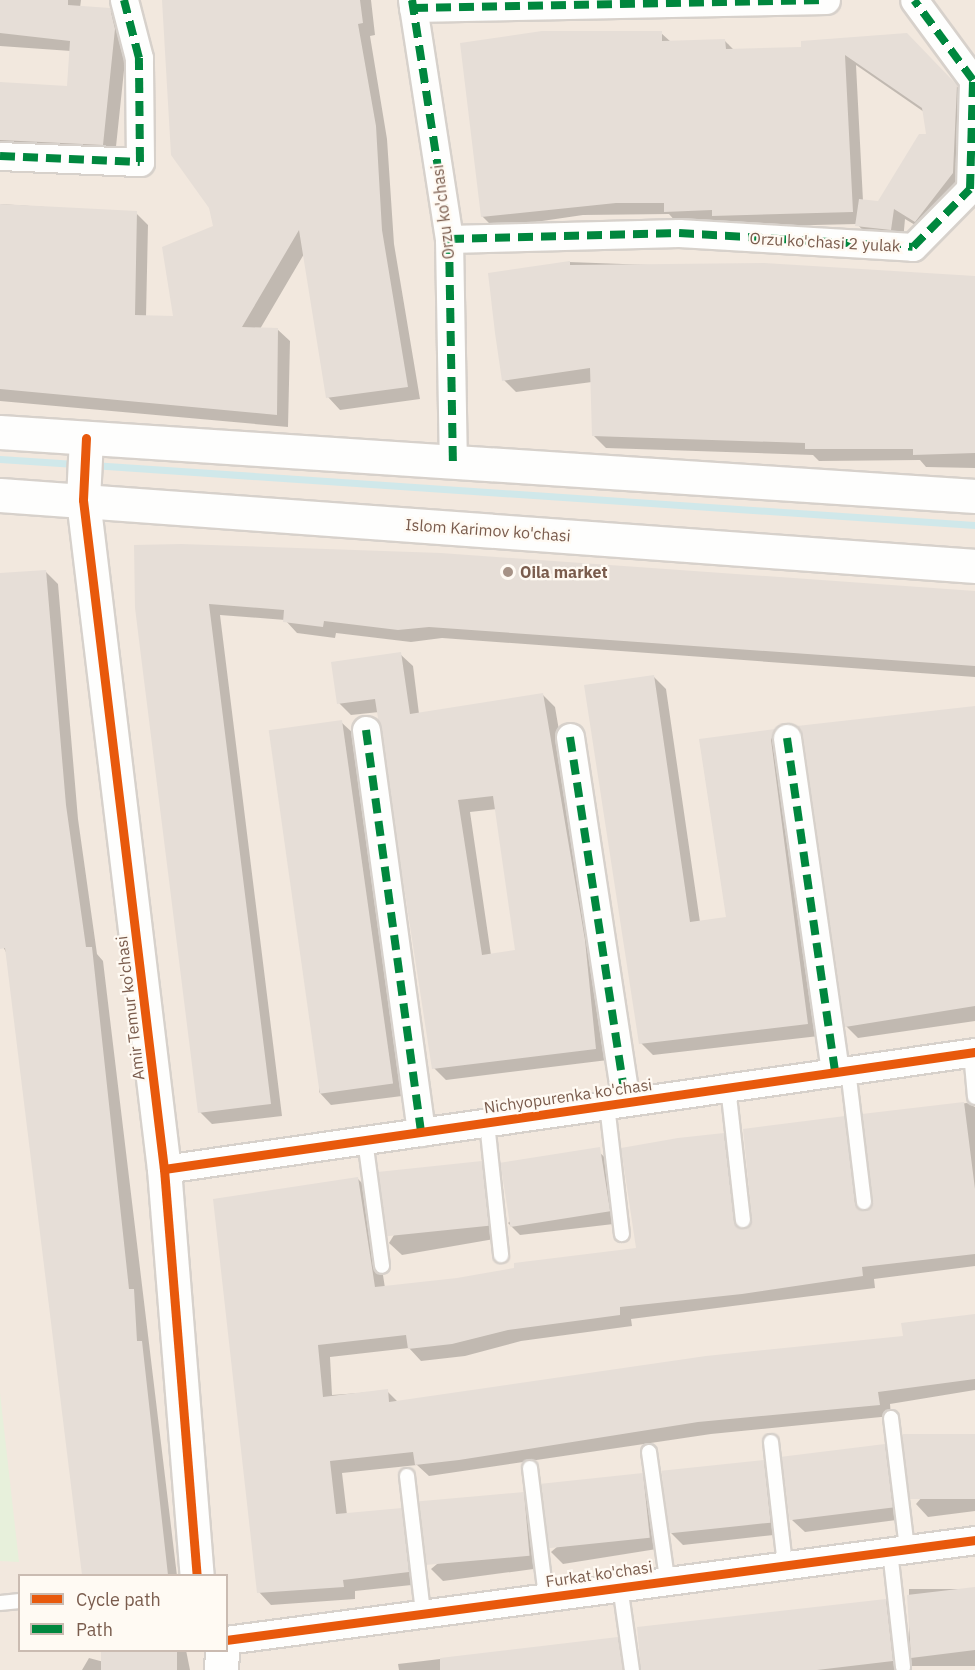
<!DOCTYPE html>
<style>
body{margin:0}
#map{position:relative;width:975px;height:1670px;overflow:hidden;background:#f9f5f0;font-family:"IBM Plex Sans",sans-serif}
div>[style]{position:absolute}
.residential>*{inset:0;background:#f2e8de}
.green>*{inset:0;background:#e7f0db}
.shadow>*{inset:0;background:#0003;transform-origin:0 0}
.stream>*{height:7px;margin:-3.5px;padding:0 3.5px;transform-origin:3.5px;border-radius:3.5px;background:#d0e8ea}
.building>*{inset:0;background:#e6ded7;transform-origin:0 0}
.roads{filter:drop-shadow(2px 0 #d7d1cb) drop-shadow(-2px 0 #d7d1cb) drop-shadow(0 2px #d7d1cb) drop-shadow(0 -2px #d7d1cb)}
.service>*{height:14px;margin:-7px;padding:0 7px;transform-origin:7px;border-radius:7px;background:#fefefd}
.minor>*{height:27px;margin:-13.5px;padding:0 13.5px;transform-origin:13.5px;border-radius:13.5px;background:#fefefd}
.tertiary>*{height:33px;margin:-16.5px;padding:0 16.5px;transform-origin:16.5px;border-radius:16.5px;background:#fefefd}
.secondary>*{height:33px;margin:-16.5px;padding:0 16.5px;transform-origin:16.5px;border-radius:16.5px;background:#fefefd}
.quiet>*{height:8px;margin-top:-4px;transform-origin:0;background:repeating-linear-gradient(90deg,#00873e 0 15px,transparent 0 23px)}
.cycleway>*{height:9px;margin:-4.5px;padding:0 4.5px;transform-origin:4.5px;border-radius:4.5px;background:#e8590c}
.dots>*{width:16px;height:16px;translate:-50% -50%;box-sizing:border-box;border:3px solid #fffaf3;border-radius:50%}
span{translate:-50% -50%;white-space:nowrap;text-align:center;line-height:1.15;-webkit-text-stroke:4.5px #fffaf3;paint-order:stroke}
.street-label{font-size:16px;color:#7a5c4d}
.poi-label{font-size:16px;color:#7a5c4d;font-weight:700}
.left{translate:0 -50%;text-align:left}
.legend{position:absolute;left:18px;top:1574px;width:210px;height:78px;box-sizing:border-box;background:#fffaf3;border:2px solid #cabbb1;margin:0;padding:8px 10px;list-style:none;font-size:18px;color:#7a5c4d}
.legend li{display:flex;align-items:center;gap:12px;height:30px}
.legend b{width:30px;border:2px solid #cabbb1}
</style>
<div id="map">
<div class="residential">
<div style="clip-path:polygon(evenodd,0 0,975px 0,975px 1670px,0 1670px,0 0,20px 1576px,226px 1576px,226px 1650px,20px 1650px,20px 1576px)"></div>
</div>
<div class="green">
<div style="clip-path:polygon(0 1393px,19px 1562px,0 1561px)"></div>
</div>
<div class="shadow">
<div style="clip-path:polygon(0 0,81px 0,80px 8px,109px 10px,122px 22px,127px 42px,115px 156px,0 150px,0 83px,68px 88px,71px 51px,0 46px)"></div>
<div style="clip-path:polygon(163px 0,371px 0,375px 35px,370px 36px,387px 139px,394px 244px,420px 399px,340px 410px,328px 397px,304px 254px,260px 329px,277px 329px,290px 341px,288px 427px,0 401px,0 204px,136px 213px,148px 225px,146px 317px,175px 318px,214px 227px)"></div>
<div style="clip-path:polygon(evenodd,661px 33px,671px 42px,725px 41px,734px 50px,803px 49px,907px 35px,968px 98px,964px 185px,927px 232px,905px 219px,903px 241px,869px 237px,857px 224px,725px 227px,720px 222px,677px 223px,669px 214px,583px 215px,494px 228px,482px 216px,661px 33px,856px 65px,924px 112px,927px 135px,879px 203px,863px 201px,856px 65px)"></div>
<div style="clip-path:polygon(569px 262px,975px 277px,975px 468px,926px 467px,920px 460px,819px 461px,813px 455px,606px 448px,594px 436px,592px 382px,516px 392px,504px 380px)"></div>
<div style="clip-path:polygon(135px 547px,975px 593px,975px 677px,442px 638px,411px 642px,336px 633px,335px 638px,297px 633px,285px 620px,220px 615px,282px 1116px,212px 1124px,200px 1112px)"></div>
<div style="clip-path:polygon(46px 572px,58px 584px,78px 819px,97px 954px,103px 961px,177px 1576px,83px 1576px,7px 954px,0 941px,0 575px)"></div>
<div style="clip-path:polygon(evenodd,400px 654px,413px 666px,419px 714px,542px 694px,555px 707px,597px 953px,608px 1060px,446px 1080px,434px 1068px,379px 712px,351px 715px,339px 703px,400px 654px,497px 809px,517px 951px,491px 955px,470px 812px,497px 809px)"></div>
<div style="clip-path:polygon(654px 677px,666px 689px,700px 922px,727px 919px,700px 741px,774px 731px,786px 743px,819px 1036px,653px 1055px,641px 1043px)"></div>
<div style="clip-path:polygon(975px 708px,975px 1021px,858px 1038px,846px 1026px)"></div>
<div style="clip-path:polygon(341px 722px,354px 734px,402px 1096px,331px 1105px,319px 1092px)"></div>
<div style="clip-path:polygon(967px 1103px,975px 1107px,975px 1266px,874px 1279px,875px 1288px,631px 1319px,632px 1326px,521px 1341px,465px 1356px,421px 1361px,409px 1348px,330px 1357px,332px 1395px,387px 1391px,399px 1403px,905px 1337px,975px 1316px,975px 1390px,890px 1404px,891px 1416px,711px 1434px,429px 1476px,417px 1465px,342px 1473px,347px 1515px,401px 1510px,413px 1522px,421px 1584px,355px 1591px,355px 1599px,271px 1605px,259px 1592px,214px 1200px,358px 1179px,370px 1191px,385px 1288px,458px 1280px,638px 1249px,724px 1135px,736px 1147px,745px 1230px,844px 1118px,856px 1130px,866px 1213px,874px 1201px,866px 1115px)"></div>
<div style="clip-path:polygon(599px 1152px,612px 1164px,622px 1223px,520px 1235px,508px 1223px)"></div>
<div style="clip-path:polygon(481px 1163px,494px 1175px,500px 1238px,402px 1255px,389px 1243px,436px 1168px)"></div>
<div style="clip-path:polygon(975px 1435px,975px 1511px,928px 1517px,916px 1504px)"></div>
<div style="clip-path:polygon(885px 1446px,897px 1458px,904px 1519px,805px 1532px,792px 1520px)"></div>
<div style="clip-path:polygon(763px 1462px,776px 1474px,783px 1534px,683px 1545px,671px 1533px)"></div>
<div style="clip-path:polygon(642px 1474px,655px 1487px,663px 1548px,563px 1564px,551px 1552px)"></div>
<div style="clip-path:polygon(523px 1493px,536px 1506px,541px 1568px,443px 1581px,431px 1569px)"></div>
<div style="left:975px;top:1589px;width:77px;height:66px;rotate:90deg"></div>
<div style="clip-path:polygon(886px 1600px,898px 1613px,905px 1670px,642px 1670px,639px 1628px)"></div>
<div style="clip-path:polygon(618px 1638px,630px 1651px,633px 1670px,399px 1670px,398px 1664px)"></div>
<div style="clip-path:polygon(102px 1650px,186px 1650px,190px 1670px,82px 1670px,89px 1658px,104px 1662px)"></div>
</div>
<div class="stream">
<div style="left:0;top:459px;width:75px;rotate:3.8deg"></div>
<div style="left:92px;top:465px;width:885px;rotate:3.89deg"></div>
</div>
<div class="building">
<div style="clip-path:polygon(0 0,68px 0,68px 5px,110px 8px,115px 29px,103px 145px,0 140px,0 82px,67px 86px,70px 41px,0 33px)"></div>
<div style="clip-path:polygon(162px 0,360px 0,363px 23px,358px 24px,376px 126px,382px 230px,408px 387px,326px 398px,299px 230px,242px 327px,278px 328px,277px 415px,0 389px,0 204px,137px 211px,135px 315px,173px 316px,162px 247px,213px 226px,209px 208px,171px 155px)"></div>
<div style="clip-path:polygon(542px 31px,662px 31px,662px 41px,725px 39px,726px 49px,801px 47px,801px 41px,907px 33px,957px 85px,953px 173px,915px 222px,894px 209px,891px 230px,855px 226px,859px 199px,878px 201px,919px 134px,926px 134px,922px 108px,845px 55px,853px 212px,712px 216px,712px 210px,664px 212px,664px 203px,616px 203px,481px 217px,460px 43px)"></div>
<div style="clip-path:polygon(570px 261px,570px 265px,764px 263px,975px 276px,975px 453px,913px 455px,913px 449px,805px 449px,805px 443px,592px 436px,590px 368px,502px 381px,495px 333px,488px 273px)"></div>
<div style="clip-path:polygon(181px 544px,441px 553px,975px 591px,975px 666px,429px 627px,398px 630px,324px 621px,323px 627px,283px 622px,284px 610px,209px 604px,271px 1104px,198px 1113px,135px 608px,134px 545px)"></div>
<div style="clip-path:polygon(46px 570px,66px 805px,86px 947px,92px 947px,129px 1289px,134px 1289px,137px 1341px,142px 1341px,168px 1575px,82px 1575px,5px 948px,0 949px,0 573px)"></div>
<div style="clip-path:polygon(evenodd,401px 652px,410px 714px,543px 693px,585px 940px,596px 1049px,432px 1069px,375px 699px,337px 704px,331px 662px,401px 652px,493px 796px,515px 950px,482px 955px,458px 800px,493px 796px)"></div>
<div style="clip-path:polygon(654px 675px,690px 922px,726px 917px,699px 739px,775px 729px,771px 740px,808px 1024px,639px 1044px,584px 685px)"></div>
<div style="clip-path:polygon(975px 706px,975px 1006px,845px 1027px,803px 736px,797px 726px)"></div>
<div style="left:342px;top:720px;width:367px;height:74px;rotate:82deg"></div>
<div style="clip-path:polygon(964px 1102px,975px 1189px,975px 1254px,862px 1267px,863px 1276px,742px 1294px,620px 1307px,620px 1315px,508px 1330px,452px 1344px,408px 1349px,406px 1335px,318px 1345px,323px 1397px,388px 1389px,389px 1402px,706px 1356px,903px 1336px,901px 1323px,975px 1314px,975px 1379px,878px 1392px,880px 1405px,698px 1422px,459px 1460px,415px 1465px,413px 1452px,330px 1461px,336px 1514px,402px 1508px,409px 1572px,343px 1580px,344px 1587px,257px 1593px,213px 1199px,358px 1177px,375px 1287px,457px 1278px,514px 1268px,514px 1263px,636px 1248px,621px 1148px,678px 1138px,724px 1133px,734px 1221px,745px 1229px,752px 1219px,743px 1129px,845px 1116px,855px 1203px,866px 1211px,873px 1201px,862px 1114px)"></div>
<div style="left:600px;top:1147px;width:65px;height:101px;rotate:81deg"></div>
<div style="left:482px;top:1161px;width:65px;height:105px;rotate:84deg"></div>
<div style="left:975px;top:1434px;width:65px;height:72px;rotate:90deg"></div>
<div style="left:885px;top:1444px;width:64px;height:104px;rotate:83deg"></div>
<div style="left:764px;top:1460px;width:63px;height:103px;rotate:84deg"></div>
<div style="left:643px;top:1473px;width:65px;height:102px;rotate:84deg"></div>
<div style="left:524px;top:1492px;width:64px;height:105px;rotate:85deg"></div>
<div style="clip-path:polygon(975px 1587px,975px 1650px,911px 1658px,907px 1595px)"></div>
<div style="clip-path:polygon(886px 1599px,893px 1661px,817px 1670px,641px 1670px,637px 1627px)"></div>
<div style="clip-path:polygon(618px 1637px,623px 1670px,440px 1670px,440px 1658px)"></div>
<div style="left:101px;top:1650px;width:76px;height:20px"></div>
</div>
<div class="roads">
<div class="service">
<div style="left:971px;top:1052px;width:45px;rotate:84.9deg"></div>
<div style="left:848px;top:1070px;width:133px;rotate:83.1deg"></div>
<div style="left:728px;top:1087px;width:134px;rotate:83.6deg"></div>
<div style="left:607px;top:1105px;width:130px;rotate:83.4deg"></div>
<div style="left:487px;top:1123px;width:133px;rotate:83.9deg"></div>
<div style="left:365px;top:1140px;width:127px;rotate:82.3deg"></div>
<div style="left:891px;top:1418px;width:132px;rotate:83deg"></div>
<div style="left:771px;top:1442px;width:123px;rotate:83.5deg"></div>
<div style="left:649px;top:1452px;width:128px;rotate:81.9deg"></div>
<div style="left:530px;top:1468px;width:129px;rotate:82.9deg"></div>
<div style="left:407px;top:1476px;width:138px;rotate:83.3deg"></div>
<div style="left:890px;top:1551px;width:117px;rotate:83.6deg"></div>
<div style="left:620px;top:1586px;width:85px;rotate:81.9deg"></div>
<div style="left:0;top:1603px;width:20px;rotate:-6deg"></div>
</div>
<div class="minor">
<div style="left:412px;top:0;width:242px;rotate:81.2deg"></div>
<div style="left:449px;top:239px;width:224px;rotate:89deg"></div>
<div style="left:413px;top:8px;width:413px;rotate:-1.1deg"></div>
<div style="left:0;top:156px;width:140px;rotate:2.5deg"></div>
<div style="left:140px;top:162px;width:104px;rotate:-90.6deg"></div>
<div style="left:139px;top:58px;width:60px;rotate:-104.5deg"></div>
<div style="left:449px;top:239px;width:230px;rotate:-1.5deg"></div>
<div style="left:679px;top:233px;width:234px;rotate:3.4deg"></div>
<div style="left:913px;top:247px;width:81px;rotate:-45.5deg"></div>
<div style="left:970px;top:189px;width:109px;rotate:-88.4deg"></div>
<div style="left:973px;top:80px;width:99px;rotate:-126.4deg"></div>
<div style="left:366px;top:730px;width:406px;rotate:82.2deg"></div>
<div style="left:570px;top:737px;width:369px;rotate:81.3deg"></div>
<div style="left:787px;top:738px;width:336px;rotate:81.8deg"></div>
<div style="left:164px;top:1169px;width:819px;rotate:-8.21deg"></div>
<div style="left:226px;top:1640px;width:756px;rotate:-7.6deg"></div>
</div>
<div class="tertiary">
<div style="left:86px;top:438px;width:62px;rotate:92.8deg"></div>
<div style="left:83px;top:500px;width:674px;rotate:83.1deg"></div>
<div style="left:164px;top:1169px;width:408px;rotate:85.4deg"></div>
<div style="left:221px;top:1670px;width:20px;rotate:-87deg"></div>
</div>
<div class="secondary">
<div style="left:0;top:432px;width:977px;rotate:3.76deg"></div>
<div style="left:0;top:495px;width:978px;rotate:4.16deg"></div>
</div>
</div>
<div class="quiet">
<div style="left:412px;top:0;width:242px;rotate:81.2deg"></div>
<div style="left:449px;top:239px;width:224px;rotate:89deg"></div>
<div style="left:413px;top:8px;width:413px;rotate:-1.1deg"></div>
<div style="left:0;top:156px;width:140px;rotate:2.5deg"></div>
<div style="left:140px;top:162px;width:104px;rotate:-90.6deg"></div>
<div style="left:139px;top:58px;width:60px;rotate:-104.5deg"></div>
<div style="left:449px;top:239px;width:230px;rotate:-1.5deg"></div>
<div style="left:679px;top:233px;width:234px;rotate:3.4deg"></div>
<div style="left:913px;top:247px;width:81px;rotate:-45.5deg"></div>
<div style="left:970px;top:189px;width:109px;rotate:-88.4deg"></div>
<div style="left:973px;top:80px;width:99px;rotate:-126.4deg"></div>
<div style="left:366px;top:730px;width:406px;rotate:82.2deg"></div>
<div style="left:570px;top:737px;width:369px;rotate:81.3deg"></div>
<div style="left:787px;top:738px;width:336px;rotate:81.8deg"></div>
</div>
<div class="cycleway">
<div style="left:86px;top:438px;width:62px;rotate:92.8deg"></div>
<div style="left:83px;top:500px;width:674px;rotate:83.1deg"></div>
<div style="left:164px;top:1169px;width:408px;rotate:85.4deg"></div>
<div style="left:164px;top:1169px;width:819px;rotate:-8.21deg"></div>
<div style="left:226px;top:1640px;width:756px;rotate:-7.6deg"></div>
</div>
<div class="dots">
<div style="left:508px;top:572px;background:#a69286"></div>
</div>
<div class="street-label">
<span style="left:443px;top:212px;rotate:-97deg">Orzu ko'chasi</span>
<span style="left:825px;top:242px;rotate:3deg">Orzu ko'chasi 2 yulak</span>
<span style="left:488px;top:530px;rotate:4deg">Islom Karimov ko'chasi</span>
<span style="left:130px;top:1008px;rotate:-97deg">Amir Temur ko'chasi</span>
<span style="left:568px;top:1096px;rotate:-8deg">Nichyopurenka ko'chasi</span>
<span style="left:599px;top:1574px;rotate:-8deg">Furkat ko'chasi</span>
</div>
<div class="poi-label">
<span class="left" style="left:520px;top:572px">Oila market</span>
</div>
<ul class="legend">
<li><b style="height:8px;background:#e8590c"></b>Cycle path</li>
<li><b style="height:8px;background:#00873e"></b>Path</li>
</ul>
</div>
